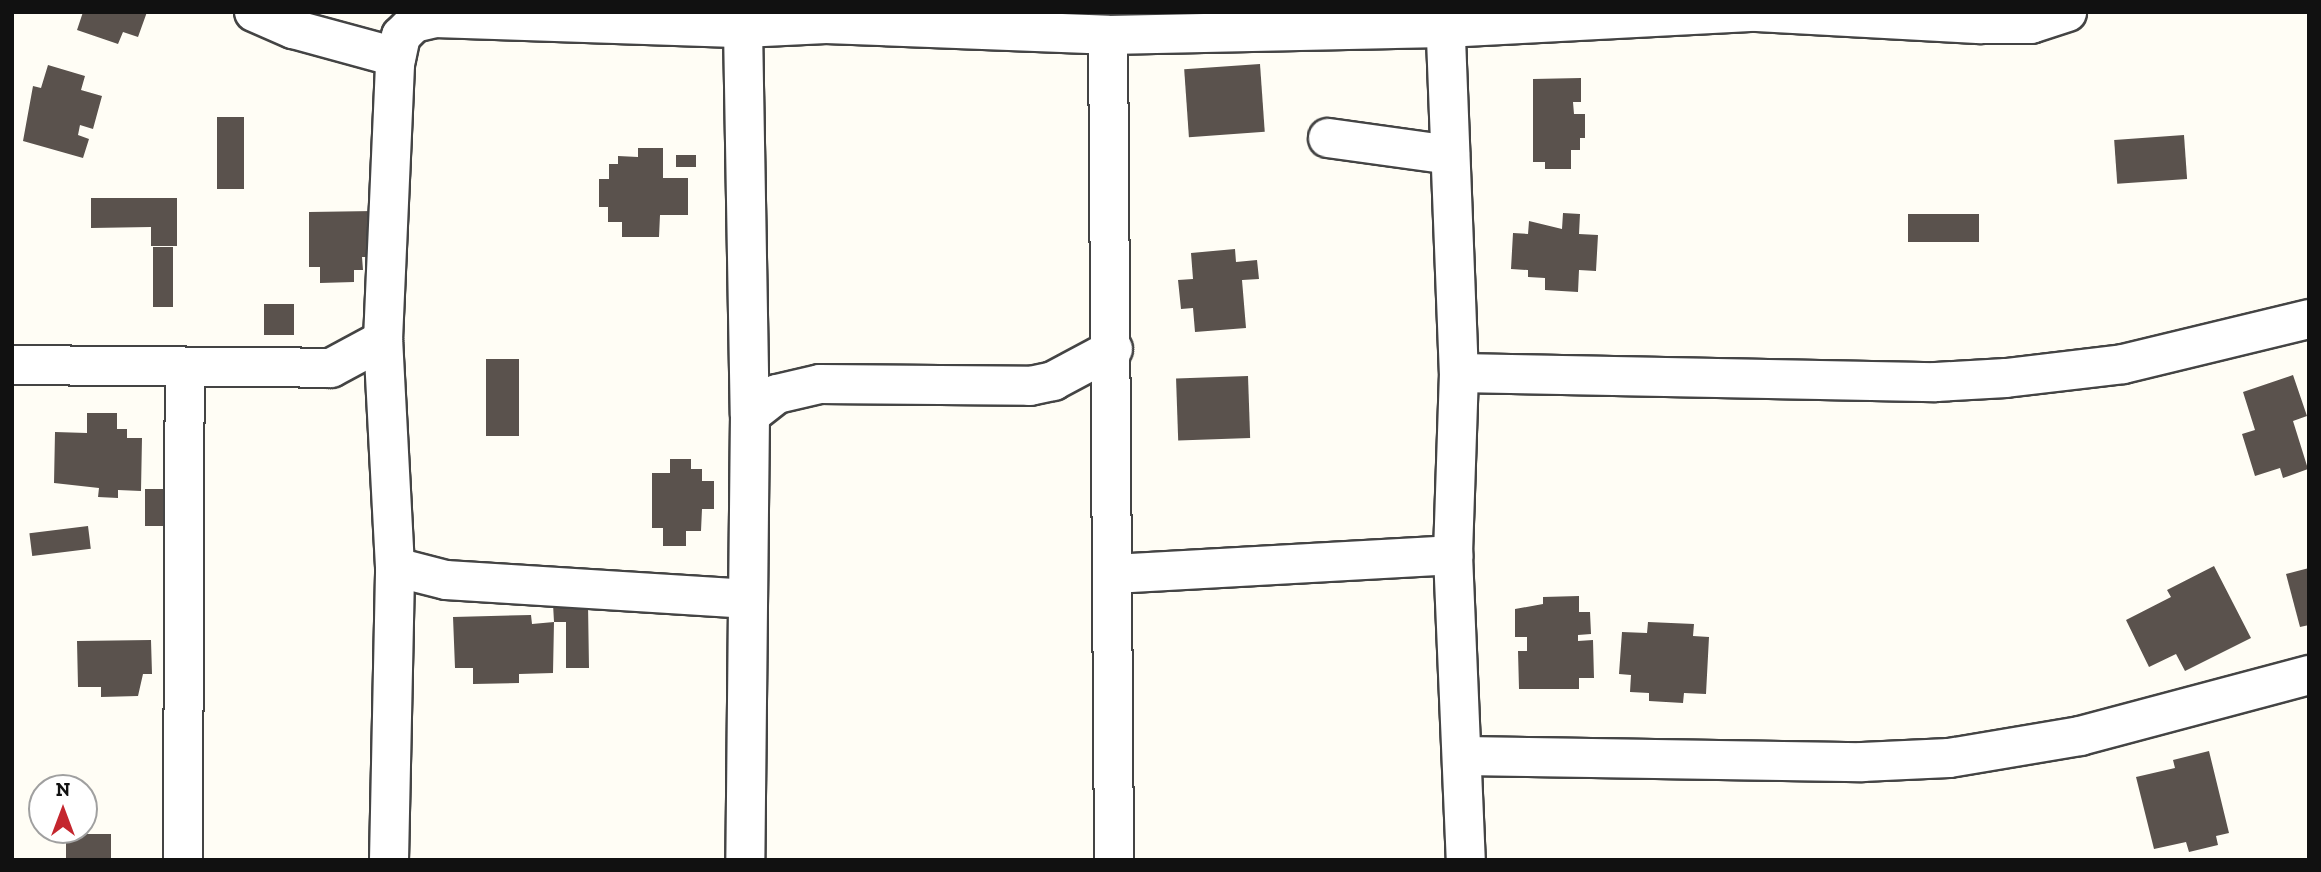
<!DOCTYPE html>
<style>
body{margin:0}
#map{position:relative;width:2321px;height:872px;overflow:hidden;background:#fffdf5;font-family:"Zilla Slab",serif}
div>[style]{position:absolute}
.building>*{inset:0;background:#5a524d;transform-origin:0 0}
.roads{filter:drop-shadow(2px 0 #444) drop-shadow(-2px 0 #444) drop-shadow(0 2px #444) drop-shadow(0 -2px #444)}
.minor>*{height:38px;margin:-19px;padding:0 19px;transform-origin:19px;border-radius:19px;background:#fff}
span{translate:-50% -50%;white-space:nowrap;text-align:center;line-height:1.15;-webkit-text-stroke:7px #fff;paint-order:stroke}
.frame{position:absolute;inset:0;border:14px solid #111;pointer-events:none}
.north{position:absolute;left:28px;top:774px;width:70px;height:70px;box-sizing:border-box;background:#fff;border:2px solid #a0a0a0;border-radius:50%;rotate:0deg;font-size:19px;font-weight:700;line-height:28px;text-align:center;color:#111}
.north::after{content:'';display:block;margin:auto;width:24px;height:32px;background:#c4262e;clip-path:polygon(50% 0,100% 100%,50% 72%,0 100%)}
</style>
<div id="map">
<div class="building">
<div style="clip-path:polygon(83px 12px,147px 12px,138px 37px,123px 32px,118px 44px,77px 30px)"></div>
<div style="left:1260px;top:64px;width:68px;height:76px;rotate:86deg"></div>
<div style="clip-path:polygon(48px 65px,85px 76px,81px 90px,102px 96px,93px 129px,80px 125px,78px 135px,89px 139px,83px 158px,23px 141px,33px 86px,41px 88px)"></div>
<div style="clip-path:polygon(1581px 78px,1581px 102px,1573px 102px,1574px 114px,1585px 114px,1585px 138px,1580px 138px,1580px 150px,1571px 150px,1571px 169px,1545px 169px,1545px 162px,1533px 162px,1533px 79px)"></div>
<div style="left:217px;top:117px;width:27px;height:72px"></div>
<div style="left:2184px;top:135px;width:44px;height:70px;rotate:86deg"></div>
<div style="clip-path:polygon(638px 148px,663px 148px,663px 178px,688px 178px,688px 215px,660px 215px,659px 237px,622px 237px,622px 222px,608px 222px,608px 207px,599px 207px,599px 179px,609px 179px,609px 164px,618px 164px,618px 156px,638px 157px)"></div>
<div style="left:696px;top:155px;width:12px;height:20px;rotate:90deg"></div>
<div style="clip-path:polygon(91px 198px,177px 198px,177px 246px,151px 246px,151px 227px,91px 228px)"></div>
<div style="clip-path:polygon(374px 211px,375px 257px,362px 257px,363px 270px,354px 270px,354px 282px,320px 283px,320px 267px,309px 267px,309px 212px)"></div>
<div style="clip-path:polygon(1563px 213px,1580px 214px,1579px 234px,1598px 235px,1596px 271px,1579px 270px,1578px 292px,1545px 290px,1545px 278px,1528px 277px,1528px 270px,1511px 269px,1513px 233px,1528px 234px,1529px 221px,1562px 229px)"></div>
<div style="left:1908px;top:214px;width:71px;height:28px"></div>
<div style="left:153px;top:247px;width:20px;height:60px"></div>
<div style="clip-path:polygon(1235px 249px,1236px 262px,1257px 260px,1259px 279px,1242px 280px,1246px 328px,1195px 332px,1193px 308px,1181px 309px,1178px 280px,1193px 279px,1191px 253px)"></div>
<div style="left:264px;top:304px;width:30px;height:31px"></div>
<div style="left:486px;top:359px;width:33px;height:77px"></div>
<div style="clip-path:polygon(2293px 375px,2307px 416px,2293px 421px,2308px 469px,2283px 478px,2280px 468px,2255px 476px,2242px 434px,2255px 430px,2243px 392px)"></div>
<div style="left:1248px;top:376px;width:62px;height:72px;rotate:88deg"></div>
<div style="clip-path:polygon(87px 413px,117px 413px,117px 429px,127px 429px,127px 438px,142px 438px,141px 491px,118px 490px,118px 498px,98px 497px,99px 488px,54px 483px,55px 432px,87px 433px)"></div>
<div style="clip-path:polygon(670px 459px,691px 459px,691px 469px,702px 469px,702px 481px,714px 481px,714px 509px,702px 509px,701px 531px,686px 531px,686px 546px,663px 546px,663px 528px,652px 528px,652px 473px,670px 473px)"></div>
<div style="left:145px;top:489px;width:21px;height:37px"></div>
<div style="left:88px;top:526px;width:23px;height:59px;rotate:83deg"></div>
<div style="clip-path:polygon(2214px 566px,2251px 638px,2185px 671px,2176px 654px,2149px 667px,2126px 620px,2171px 597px,2167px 590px)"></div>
<div style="clip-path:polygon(2309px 568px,2309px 625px,2300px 627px,2286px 574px)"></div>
<div style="clip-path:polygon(1579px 596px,1579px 612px,1590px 612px,1591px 634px,1578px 635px,1578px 641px,1593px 640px,1594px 678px,1579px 678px,1579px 689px,1519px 689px,1518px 651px,1527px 651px,1527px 637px,1515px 637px,1515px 609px,1543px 604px,1543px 597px)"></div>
<div style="clip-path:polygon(553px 604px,588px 604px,589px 668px,566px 668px,566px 622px,554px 622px)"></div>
<div style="clip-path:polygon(531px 615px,532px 624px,554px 622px,553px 673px,519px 674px,519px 683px,473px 684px,473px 668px,455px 668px,453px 617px)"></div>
<div style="clip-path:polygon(1648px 622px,1694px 624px,1693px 636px,1709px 637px,1706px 694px,1684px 693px,1683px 703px,1649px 701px,1649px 693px,1630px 692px,1631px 675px,1619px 674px,1622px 632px,1647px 633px)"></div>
<div style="clip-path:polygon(151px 640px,152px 674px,143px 674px,138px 696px,101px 697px,101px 687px,78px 687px,77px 641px)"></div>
<div style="clip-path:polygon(2209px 751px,2229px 833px,2216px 836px,2218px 845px,2189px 852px,2186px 842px,2154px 849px,2136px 777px,2175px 768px,2173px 760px)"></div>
<div style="left:111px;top:834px;width:26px;height:45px;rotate:90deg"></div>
</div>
<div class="roads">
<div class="minor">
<div style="left:254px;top:12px;width:43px;rotate:23.6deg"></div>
<div style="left:293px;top:29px;width:107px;rotate:15.2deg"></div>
<div style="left:1445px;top:12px;width:361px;rotate:87.8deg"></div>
<div style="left:1459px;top:373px;width:182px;rotate:91.9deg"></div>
<div style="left:1453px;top:555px;width:305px;rotate:87.6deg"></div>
<div style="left:1757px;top:12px;width:225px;rotate:3.1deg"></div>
<div style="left:1982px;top:24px;width:49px"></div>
<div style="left:2031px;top:24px;width:38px;rotate:-18deg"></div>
<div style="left:743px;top:28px;width:387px;rotate:89deg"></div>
<div style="left:750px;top:415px;width:445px;rotate:90.6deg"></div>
<div style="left:1108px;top:35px;width:825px;rotate:89.58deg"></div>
<div style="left:1328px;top:138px;width:123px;rotate:7.9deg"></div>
<div style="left:12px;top:365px;width:319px;rotate:0.5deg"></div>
<div style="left:331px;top:368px;width:59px;rotate:-28.3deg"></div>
<div style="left:1459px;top:373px;width:477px;rotate:1.1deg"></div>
<div style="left:1936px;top:382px;width:70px;rotate:-3.3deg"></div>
<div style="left:2006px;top:378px;width:118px;rotate:-6.8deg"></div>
<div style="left:2123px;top:364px;width:191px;rotate:-13.6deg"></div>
<div style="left:750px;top:415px;width:34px;rotate:-38deg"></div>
<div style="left:777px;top:394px;width:44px;rotate:-13.1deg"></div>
<div style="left:820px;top:384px;width:210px;rotate:0.5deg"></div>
<div style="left:1030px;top:386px;width:24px;rotate:-12deg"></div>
<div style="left:1053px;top:381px;width:68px;rotate:-28.1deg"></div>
<div style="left:395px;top:567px;width:53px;rotate:14.3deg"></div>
<div style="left:446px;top:580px;width:300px;rotate:3.6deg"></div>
<div style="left:1114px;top:574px;width:340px;rotate:-3.2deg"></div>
<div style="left:1464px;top:756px;width:398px;rotate:0.9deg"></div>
<div style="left:1862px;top:762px;width:87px;rotate:-2.6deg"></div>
<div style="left:1949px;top:758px;width:133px;rotate:-9.5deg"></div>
<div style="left:2080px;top:736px;width:237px;rotate:-14.9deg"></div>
<div style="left:183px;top:860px;width:492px;rotate:-89.8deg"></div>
<div style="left:389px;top:860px;width:293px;rotate:-88.8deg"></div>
<div style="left:395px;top:567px;width:227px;rotate:-93deg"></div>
<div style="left:383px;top:340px;width:276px;rotate:-87.5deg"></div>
<div style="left:395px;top:64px;width:29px;rotate:-78deg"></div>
<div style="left:401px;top:36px;width:18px;rotate:-45deg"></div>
<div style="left:414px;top:23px;width:22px;rotate:-13deg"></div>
<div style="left:435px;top:18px;width:308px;rotate:1.9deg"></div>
<div style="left:743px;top:28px;width:83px;rotate:-2.8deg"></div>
<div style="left:826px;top:24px;width:282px;rotate:2.2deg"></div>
<div style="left:1108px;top:35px;width:337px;rotate:-1.2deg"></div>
<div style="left:1445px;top:28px;width:310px;rotate:-3deg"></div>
</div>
</div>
<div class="frame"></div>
<div class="north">N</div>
</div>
